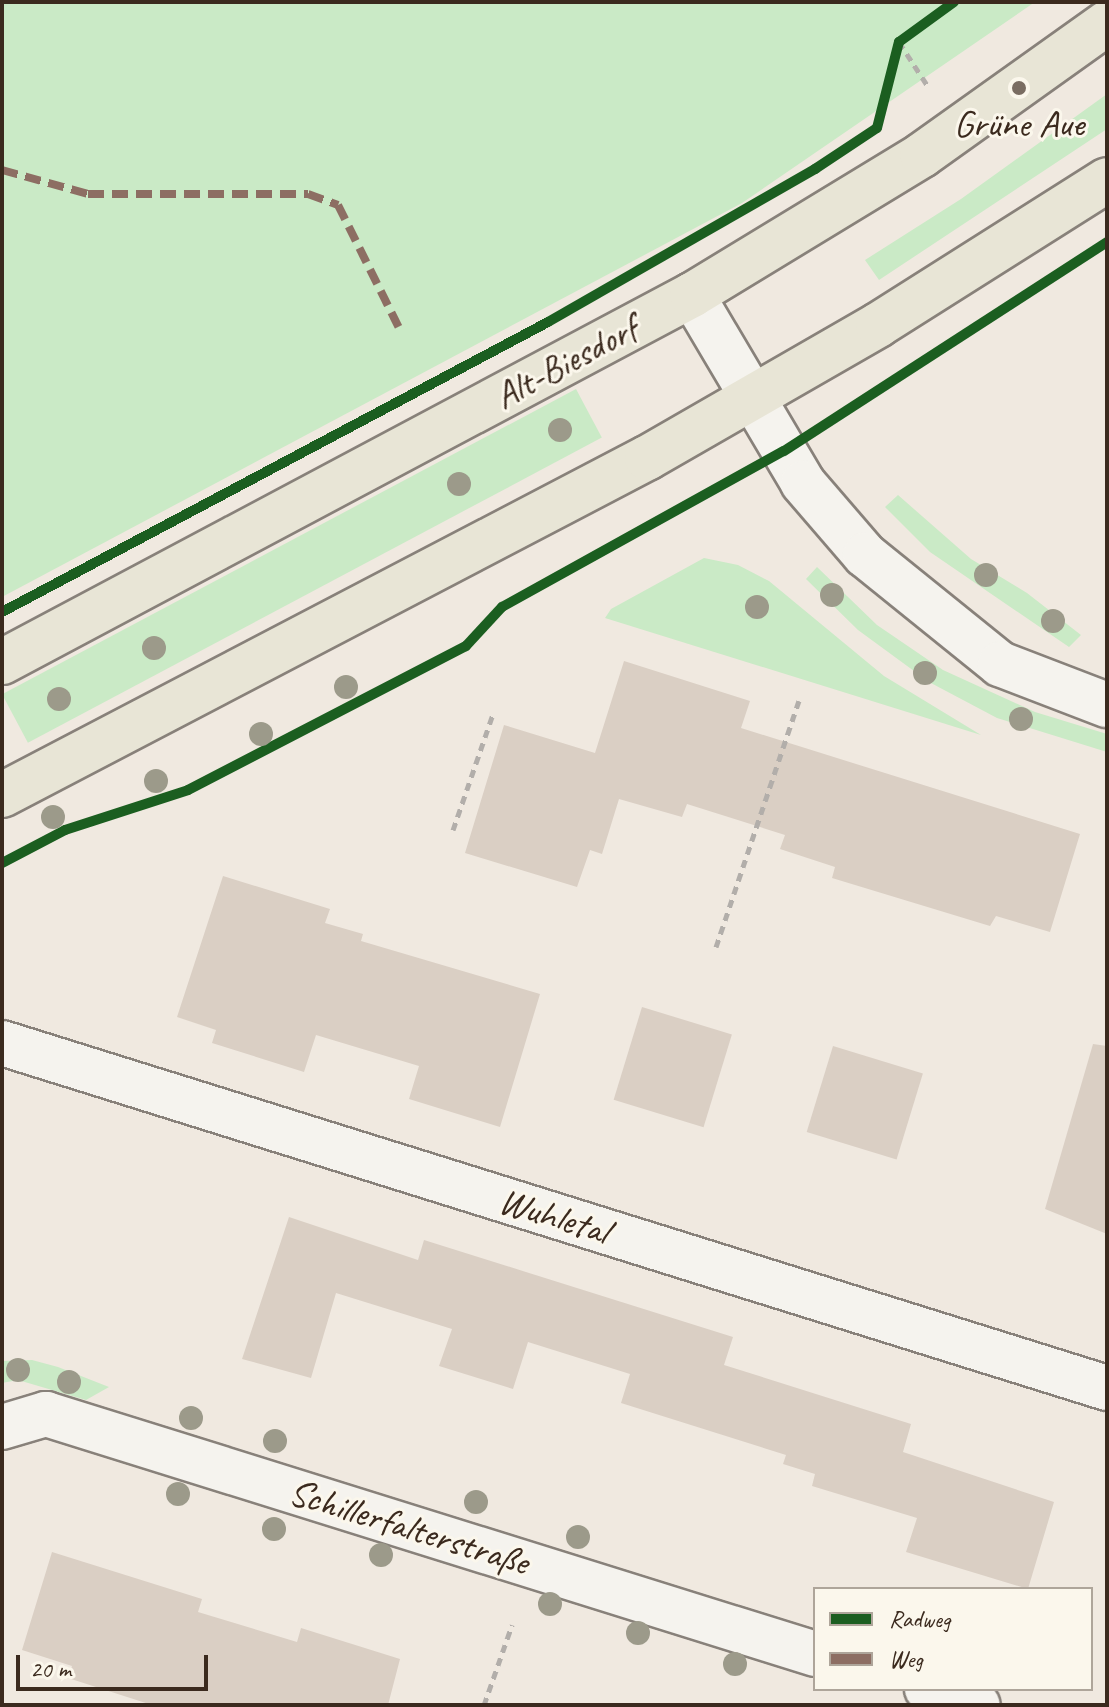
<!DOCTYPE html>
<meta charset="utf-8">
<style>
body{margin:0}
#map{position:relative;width:1109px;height:1707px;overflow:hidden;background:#f0e9e0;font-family:Caveat,sans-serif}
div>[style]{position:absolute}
.green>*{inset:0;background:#caeac6;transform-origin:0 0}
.building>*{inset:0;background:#dacfc4;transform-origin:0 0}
.path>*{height:5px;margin-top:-2.5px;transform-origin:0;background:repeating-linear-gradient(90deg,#b2aeaa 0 8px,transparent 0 14px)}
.roads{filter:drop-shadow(2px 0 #88817a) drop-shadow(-2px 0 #88817a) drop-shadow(0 2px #88817a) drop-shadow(0 -2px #88817a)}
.minor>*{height:44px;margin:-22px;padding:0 22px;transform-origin:22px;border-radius:22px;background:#f5f3ee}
.major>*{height:44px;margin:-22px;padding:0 22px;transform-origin:22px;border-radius:22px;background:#e8e5d6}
.quiet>*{height:8px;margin-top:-4px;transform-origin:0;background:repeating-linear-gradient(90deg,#8d6e63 0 16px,transparent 0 24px)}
.cycleway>*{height:10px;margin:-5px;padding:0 5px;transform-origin:5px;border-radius:5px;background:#1b5e20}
.trees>*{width:24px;height:24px;margin:-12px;border-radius:50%;background:#9c9a8a}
.dots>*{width:22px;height:22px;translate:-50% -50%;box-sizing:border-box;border:4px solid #fbf7ec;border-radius:50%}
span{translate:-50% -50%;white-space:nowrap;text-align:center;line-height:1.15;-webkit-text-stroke:6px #fbf7ec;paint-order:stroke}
.poi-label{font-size:38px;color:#3b2a1e}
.street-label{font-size:38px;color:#3b2a1e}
.frame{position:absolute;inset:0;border:4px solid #3b2a1e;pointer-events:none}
.legend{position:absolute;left:813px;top:1587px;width:280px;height:104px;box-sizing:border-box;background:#fbf7ec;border:2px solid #aea59a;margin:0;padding:10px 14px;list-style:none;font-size:24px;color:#3b2a1e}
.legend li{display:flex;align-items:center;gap:16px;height:40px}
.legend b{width:40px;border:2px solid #aea59a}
.scale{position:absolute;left:16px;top:1655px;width:192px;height:36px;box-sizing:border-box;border:4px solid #3b2a1e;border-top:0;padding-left:10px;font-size:24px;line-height:28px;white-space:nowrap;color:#3b2a1e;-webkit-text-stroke:6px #fbf7ec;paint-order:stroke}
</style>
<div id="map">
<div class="green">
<div style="clip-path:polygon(2px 2px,1035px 2px,742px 203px,2px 597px)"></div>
<div style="clip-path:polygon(1107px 94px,1107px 129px,879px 280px,865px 260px,961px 199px)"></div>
<div style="left:576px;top:389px;width:55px;height:650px;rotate:62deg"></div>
<div style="clip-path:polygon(898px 495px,971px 559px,1027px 593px,1081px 635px,1069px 647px,930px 552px,885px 507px)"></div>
<div style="clip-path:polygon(704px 558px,738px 565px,769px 581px,884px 676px,981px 735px,605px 618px,611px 609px)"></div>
<div style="clip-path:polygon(817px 567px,877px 625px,943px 670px,1035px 712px,1107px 734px,1107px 752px,997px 718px,929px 682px,858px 630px,806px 579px)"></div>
<div style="clip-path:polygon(32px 1360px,58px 1367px,109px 1387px,86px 1400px,18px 1380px,2px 1383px,2px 1361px)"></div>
</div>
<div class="building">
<div style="clip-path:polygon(624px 661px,750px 701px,741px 728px,1080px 834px,1050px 932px,996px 916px,990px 926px,832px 878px,835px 867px,780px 849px,785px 835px,687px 804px,682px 817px,619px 799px,602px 854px,590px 850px,577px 887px,465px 853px,504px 725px,595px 753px)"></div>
<div style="clip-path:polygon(223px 876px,330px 909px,325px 923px,363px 934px,361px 941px,540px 994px,500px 1127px,409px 1099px,419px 1066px,316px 1035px,304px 1072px,212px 1043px,216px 1030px,177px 1017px)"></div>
<div style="left:642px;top:1007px;width:94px;height:97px;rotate:17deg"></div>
<div style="clip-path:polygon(1093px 1044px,1107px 1046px,1107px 1234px,1045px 1209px)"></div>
<div style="left:833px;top:1046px;width:94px;height:90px;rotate:17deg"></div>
<div style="clip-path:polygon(289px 1217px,418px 1260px,424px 1240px,733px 1337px,724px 1365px,911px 1424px,903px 1452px,1054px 1502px,1028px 1589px,906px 1552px,917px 1518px,812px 1486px,815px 1474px,783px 1464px,786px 1455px,621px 1403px,630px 1374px,528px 1342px,513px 1389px,439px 1366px,452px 1329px,336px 1293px,311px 1378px,242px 1359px)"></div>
<div style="clip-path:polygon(52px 1552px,202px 1599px,198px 1612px,297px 1642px,301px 1628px,400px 1659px,388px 1705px,152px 1705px,68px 1678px,72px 1666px,22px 1650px)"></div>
</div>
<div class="path">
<div style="left:899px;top:42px;width:51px;rotate:56.9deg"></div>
<div style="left:453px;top:830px;width:123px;rotate:-71deg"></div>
<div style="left:716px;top:947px;width:260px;rotate:-71.4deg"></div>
<div style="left:484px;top:1705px;width:85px;rotate:-70.7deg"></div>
</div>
<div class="roads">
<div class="minor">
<div style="left:692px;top:295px;width:218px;rotate:59.4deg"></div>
<div style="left:803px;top:483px;width:95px;rotate:49.3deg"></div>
<div style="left:865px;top:555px;width:174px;rotate:38.9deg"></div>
<div style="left:1000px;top:664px;width:115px;rotate:21deg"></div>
<div style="left:2px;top:1043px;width:1158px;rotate:17.34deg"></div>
<div style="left:2px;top:1427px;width:46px;rotate:-16.5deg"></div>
<div style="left:46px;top:1414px;width:806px;rotate:17.33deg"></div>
<div style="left:927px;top:1689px;width:53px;rotate:17.4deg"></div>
</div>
<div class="major">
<div style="left:2px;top:662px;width:782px;rotate:-28.01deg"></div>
<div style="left:692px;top:295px;width:269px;rotate:-31.3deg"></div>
<div style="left:922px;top:155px;width:227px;rotate:-35.5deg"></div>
<div style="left:2px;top:795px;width:728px;rotate:-27.59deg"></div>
<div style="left:647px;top:458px;width:267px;rotate:-29.9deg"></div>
<div style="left:878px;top:325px;width:271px;rotate:-32.3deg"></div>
</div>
</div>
<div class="quiet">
<div style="left:2px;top:170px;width:89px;rotate:15.6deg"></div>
<div style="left:88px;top:194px;width:220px"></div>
<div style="left:308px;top:194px;width:32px;rotate:20deg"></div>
<div style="left:338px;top:205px;width:140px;rotate:63.6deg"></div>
</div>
<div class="cycleway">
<div style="left:2px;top:612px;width:618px;rotate:-27.97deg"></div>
<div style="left:548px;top:322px;width:308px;rotate:-29.8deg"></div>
<div style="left:815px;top:169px;width:74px;rotate:-33.5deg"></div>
<div style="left:877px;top:128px;width:89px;rotate:-75.7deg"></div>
<div style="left:899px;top:42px;width:68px;rotate:-36deg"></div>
<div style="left:2px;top:863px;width:71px;rotate:-27.6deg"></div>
<div style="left:65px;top:830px;width:129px;rotate:-18deg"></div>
<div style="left:188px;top:790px;width:313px;rotate:-27.4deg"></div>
<div style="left:466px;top:646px;width:53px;rotate:-47.3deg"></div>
<div style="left:502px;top:607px;width:322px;rotate:-29deg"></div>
<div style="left:784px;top:451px;width:385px;rotate:-32.9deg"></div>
</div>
<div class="trees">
<div style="left:560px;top:430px"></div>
<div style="left:459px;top:484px"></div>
<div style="left:986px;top:575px"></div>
<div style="left:832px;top:595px"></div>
<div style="left:757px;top:607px"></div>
<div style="left:1053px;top:621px"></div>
<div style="left:154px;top:648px"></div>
<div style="left:925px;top:673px"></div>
<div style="left:346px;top:687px"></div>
<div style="left:59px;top:699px"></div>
<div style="left:1021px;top:719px"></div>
<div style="left:261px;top:734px"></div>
<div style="left:156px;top:781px"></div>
<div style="left:53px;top:817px"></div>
<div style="left:18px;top:1370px"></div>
<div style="left:69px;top:1382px"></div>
<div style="left:191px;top:1418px"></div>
<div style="left:275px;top:1441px"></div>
<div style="left:178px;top:1494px"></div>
<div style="left:476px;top:1502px"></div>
<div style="left:274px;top:1529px"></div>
<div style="left:578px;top:1537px"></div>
<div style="left:381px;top:1555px"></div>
<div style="left:550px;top:1604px"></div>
<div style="left:638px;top:1633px"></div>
<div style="left:735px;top:1664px"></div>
</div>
<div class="dots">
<div style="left:1019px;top:88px;background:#7a6d62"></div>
</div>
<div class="poi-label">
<span style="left:1019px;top:124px">Grüne Aue</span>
</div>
<div class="street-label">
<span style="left:566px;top:362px;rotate:-28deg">Alt-Biesdorf</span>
<span style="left:554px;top:1216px;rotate:17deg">Wuhletal</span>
<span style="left:409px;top:1527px;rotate:17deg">Schillerfalterstraße</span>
</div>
<div class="frame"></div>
<ul class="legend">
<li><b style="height:10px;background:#1b5e20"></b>Radweg</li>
<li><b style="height:10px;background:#8d6e63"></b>Weg</li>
</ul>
<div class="scale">20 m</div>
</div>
